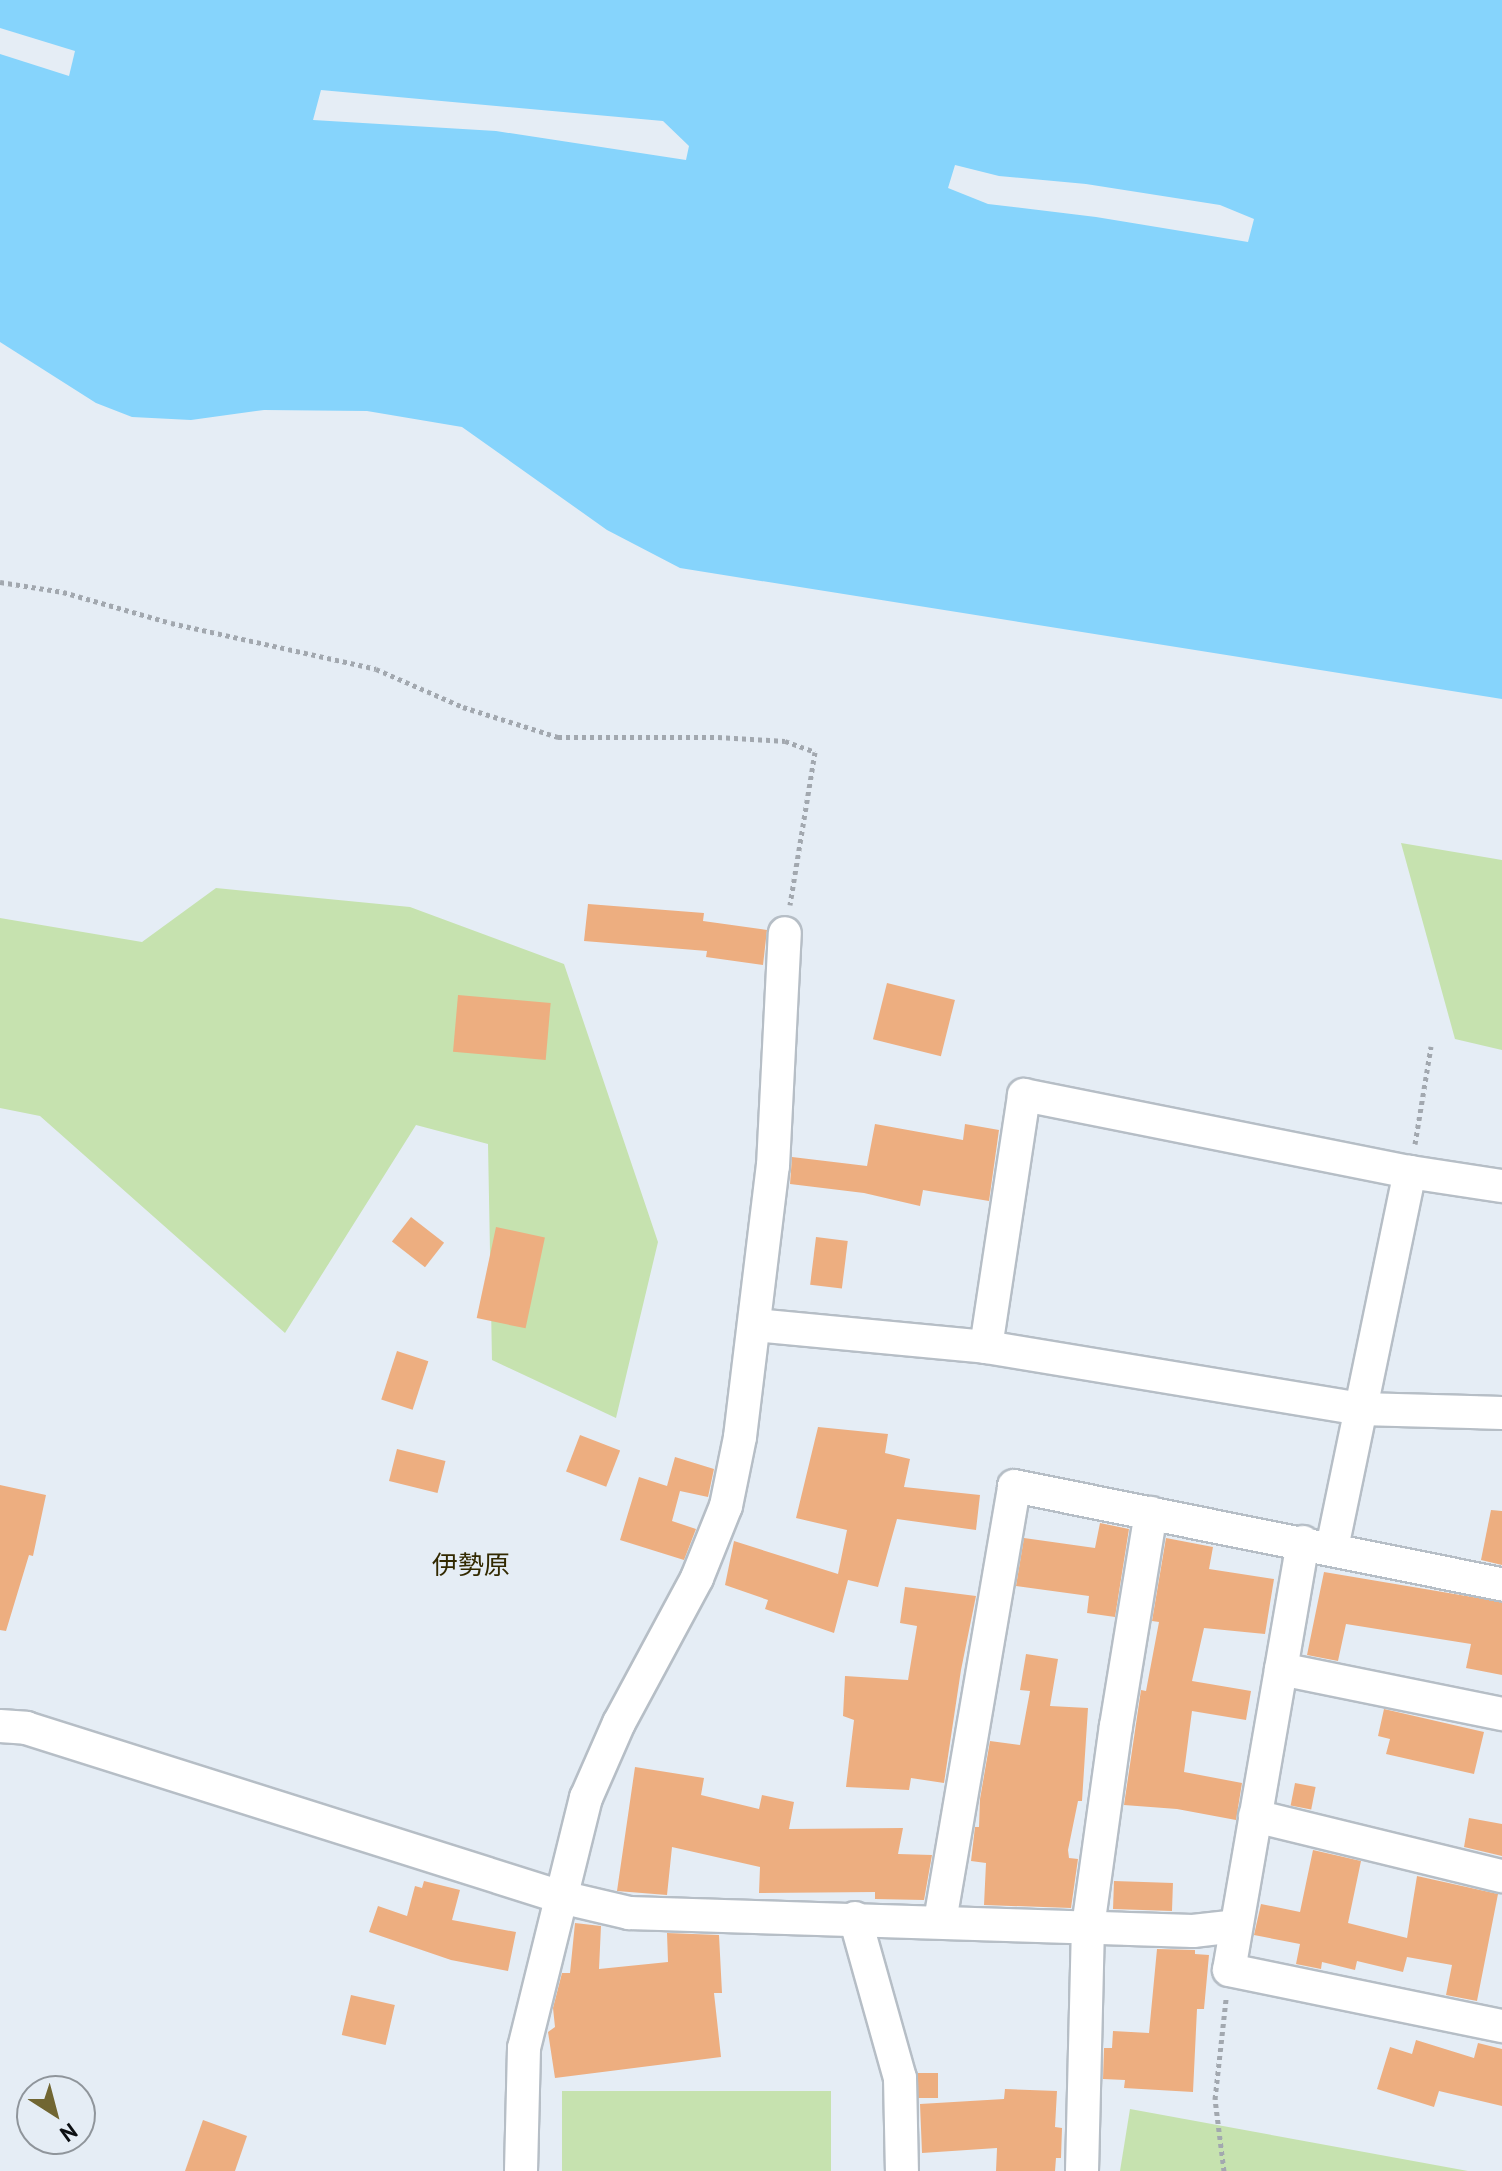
<!DOCTYPE html>
<meta charset="utf-8">
<style>
body{margin:0}
#map{position:relative;width:1502px;height:2171px;overflow:hidden;background:#e5edf5;font-family:"PT Sans","Noto Sans JP",sans-serif}
div>[style]{position:absolute}
.green>*{inset:0;background:#c6e2af;transform-origin:0 0}
.water>*{inset:0;background:#86d4fc}
.pier>*{inset:0;background:#e5edf5}
.building>*{inset:0;background:#edae80;transform-origin:0 0}
.path>*{height:5px;margin-top:-2.5px;transform-origin:0;background:repeating-linear-gradient(90deg,#a2a8af 0 4px,transparent 0 8px)}
.roads{filter:drop-shadow(2px 0 #b6bec6) drop-shadow(-2px 0 #b6bec6) drop-shadow(0 2px #b6bec6) drop-shadow(0 -2px #b6bec6)}
.street>*{height:32px;margin:-16px;padding:0 16px;transform-origin:16px;border-radius:16px;background:#fff}
span{translate:-50% -50%;white-space:nowrap;text-align:center;line-height:1.15;-webkit-text-stroke:6px #e5edf5;paint-order:stroke}
.neighbourhood-label{font-size:26px;color:#322900}
.north{position:absolute;left:16px;top:2075px;width:80px;height:80px;box-sizing:border-box;background:#e5edf5;border:2px solid #8f959b;border-radius:50%;rotate:144deg;font-size:22px;font-weight:700;line-height:32px;text-align:center;color:#0d1013}
.north::after{content:'';display:block;margin:auto;width:28px;height:36px;background:#716632;clip-path:polygon(50% 0,100% 100%,50% 72%,0 100%)}
</style>
<div id="map">
<div class="green">
<div style="clip-path:polygon(1401px 843px,1502px 860px,1502px 1050px,1455px 1039px)"></div>
<div style="clip-path:polygon(216px 888px,410px 907px,564px 964px,658px 1242px,616px 1418px,492px 1360px,488px 1144px,416px 1125px,285px 1333px,40px 1116px,0 1108px,0 918px,142px 942px)"></div>
<div style="left:562px;top:2091px;width:269px;height:80px"></div>
<div style="clip-path:polygon(1130px 2109px,1468px 2171px,1120px 2171px)"></div>
</div>
<div class="water">
<div style="clip-path:polygon(0 0,1502px 0,1502px 699px,680px 568px,607px 530px,462px 427px,367px 411px,264px 410px,191px 420px,132px 417px,96px 403px,0 342px)"></div>
</div>
<div class="pier">
<div style="clip-path:polygon(0 28px,75px 51px,69px 76px,0 54px)"></div>
<div style="clip-path:polygon(321px 90px,663px 121px,689px 146px,686px 160px,496px 131px,313px 120px)"></div>
<div style="clip-path:polygon(955px 165px,999px 176px,1086px 184px,1220px 205px,1254px 219px,1248px 242px,1096px 217px,988px 204px,948px 188px)"></div>
</div>
<div class="building">
<div style="clip-path:polygon(588px 904px,704px 913px,703px 921px,767px 930px,763px 965px,706px 957px,707px 951px,584px 941px)"></div>
<div style="left:887px;top:983px;width:70px;height:58px;rotate:14deg"></div>
<div style="left:458px;top:995px;width:93px;height:57px;rotate:5deg"></div>
<div style="clip-path:polygon(875px 1124px,963px 1140px,965px 1124px,999px 1130px,989px 1201px,923px 1190px,920px 1206px,864px 1193px,790px 1184px,792px 1157px,867px 1166px)"></div>
<div style="left:411px;top:1217px;width:42px;height:31px;rotate:38deg"></div>
<div style="left:496px;top:1227px;width:50px;height:93px;rotate:12deg"></div>
<div style="left:816px;top:1237px;width:32px;height:48px;rotate:7deg"></div>
<div style="left:397px;top:1351px;width:33px;height:51px;rotate:18deg"></div>
<div style="clip-path:polygon(818px 1427px,888px 1434px,885px 1453px,910px 1459px,904px 1487px,980px 1495px,976px 1530px,897px 1519px,878px 1587px,848px 1580px,834px 1633px,765px 1609px,768px 1600px,725px 1585px,734px 1541px,838px 1574px,847px 1530px,796px 1518px)"></div>
<div style="left:580px;top:1435px;width:43px;height:39px;rotate:21deg"></div>
<div style="left:397px;top:1449px;width:50px;height:33px;rotate:14deg"></div>
<div style="clip-path:polygon(675px 1457px,714px 1469px,708px 1497px,680px 1491px,672px 1521px,696px 1529px,684px 1560px,620px 1540px,639px 1477px,667px 1486px)"></div>
<div style="clip-path:polygon(0 1485px,46px 1495px,33px 1556px,29px 1555px,6px 1631px,0 1630px)"></div>
<div style="clip-path:polygon(1491px 1510px,1502px 1511px,1502px 1565px,1481px 1560px)"></div>
<div style="clip-path:polygon(1100px 1523px,1129px 1529px,1115px 1617px,1087px 1613px,1089px 1596px,1016px 1586px,1024px 1538px,1095px 1548px)"></div>
<div style="clip-path:polygon(1166px 1538px,1213px 1547px,1209px 1569px,1274px 1579px,1265px 1634px,1204px 1628px,1192px 1681px,1251px 1691px,1246px 1720px,1192px 1711px,1184px 1772px,1242px 1783px,1236px 1820px,1177px 1809px,1124px 1805px,1141px 1690px,1146px 1691px,1159px 1622px,1152px 1621px)"></div>
<div style="clip-path:polygon(1324px 1572px,1502px 1602px,1502px 1675px,1466px 1668px,1471px 1644px,1346px 1624px,1338px 1661px,1307px 1655px)"></div>
<div style="clip-path:polygon(905px 1587px,976px 1596px,961px 1670px,944px 1783px,911px 1778px,909px 1790px,846px 1787px,854px 1720px,843px 1716px,845px 1676px,908px 1680px,917px 1626px,900px 1623px)"></div>
<div style="clip-path:polygon(1026px 1654px,1058px 1659px,1050px 1706px,1088px 1708px,1082px 1801px,1078px 1801px,1068px 1850px,1069px 1858px,1078px 1859px,1071px 1908px,984px 1905px,986px 1863px,971px 1861px,975px 1827px,979px 1827px,980px 1799px,990px 1741px,1020px 1745px,1030px 1691px,1020px 1690px)"></div>
<div style="clip-path:polygon(1384px 1709px,1484px 1732px,1474px 1774px,1386px 1754px,1390px 1739px,1378px 1736px)"></div>
<div style="clip-path:polygon(635px 1767px,704px 1778px,701px 1795px,759px 1809px,762px 1795px,794px 1802px,789px 1829px,903px 1828px,898px 1854px,932px 1855px,924px 1900px,875px 1899px,875px 1892px,759px 1893px,760px 1867px,672px 1847px,667px 1895px,617px 1891px)"></div>
<div style="left:1295px;top:1783px;width:21px;height:23px;rotate:11deg"></div>
<div style="clip-path:polygon(1469px 1818px,1502px 1824px,1502px 1856px,1464px 1847px)"></div>
<div style="clip-path:polygon(1313px 1850px,1361px 1861px,1348px 1923px,1407px 1938px,1417px 1876px,1498px 1894px,1477px 2001px,1446px 1995px,1452px 1965px,1407px 1957px,1403px 1972px,1357px 1961px,1355px 1970px,1322px 1962px,1321px 1969px,1296px 1964px,1300px 1944px,1254px 1935px,1261px 1904px,1300px 1912px)"></div>
<div style="clip-path:polygon(424px 1881px,460px 1890px,452px 1920px,516px 1932px,508px 1971px,451px 1960px,369px 1932px,378px 1906px,407px 1916px,415px 1886px,422px 1888px)"></div>
<div style="left:1114px;top:1881px;width:59px;height:28px;rotate:2deg"></div>
<div style="clip-path:polygon(575px 1923px,601px 1926px,599px 1969px,668px 1962px,667px 1933px,719px 1935px,722px 1993px,714px 1993px,721px 2057px,555px 2078px,548px 2032px,555px 2027px,553px 2008px,562px 1973px,570px 1973px)"></div>
<div style="clip-path:polygon(1157px 1949px,1195px 1950px,1195px 1954px,1209px 1955px,1204px 2009px,1197px 2009px,1193px 2092px,1124px 2088px,1125px 2080px,1103px 2079px,1104px 2048px,1112px 2048px,1113px 2031px,1149px 2033px)"></div>
<div style="left:351px;top:1995px;width:45px;height:41px;rotate:13deg"></div>
<div style="clip-path:polygon(1416px 2040px,1474px 2058px,1478px 2043px,1502px 2049px,1502px 2106px,1439px 2091px,1434px 2107px,1377px 2089px,1390px 2047px,1412px 2054px)"></div>
<div style="left:918px;top:2073px;width:20px;height:25px"></div>
<div style="clip-path:polygon(1005px 2089px,1057px 2091px,1055px 2127px,1062px 2128px,1061px 2158px,1056px 2158px,1055px 2171px,996px 2171px,997px 2148px,922px 2153px,920px 2104px,1004px 2099px)"></div>
<div style="clip-path:polygon(203px 2120px,247px 2136px,235px 2171px,185px 2171px)"></div>
</div>
<div class="path">
<div style="left:0;top:582px;width:64px;rotate:9deg"></div>
<div style="left:63px;top:592px;width:112px;rotate:16deg"></div>
<div style="left:171px;top:623px;width:210px;rotate:12.6deg"></div>
<div style="left:376px;top:669px;width:95px;rotate:23.6deg"></div>
<div style="left:463px;top:707px;width:100px;rotate:17.5deg"></div>
<div style="left:558px;top:737px;width:160px"></div>
<div style="left:718px;top:737px;width:67px;rotate:3.4deg"></div>
<div style="left:785px;top:741px;width:32px;rotate:20deg"></div>
<div style="left:815px;top:752px;width:155px;rotate:99.3deg"></div>
<div style="left:1415px;top:1144px;width:99px;rotate:-80.7deg"></div>
<div style="left:1224px;top:2171px;width:73px;rotate:-97.1deg"></div>
<div style="left:1215px;top:2099px;width:101px;rotate:-83.7deg"></div>
</div>
<div class="roads">
<div class="street">
<div style="left:755px;top:1325px;width:232px;rotate:5.4deg"></div>
<div style="left:986px;top:1347px;width:380px;rotate:9.4deg"></div>
<div style="left:1361px;top:1409px;width:141px;rotate:1.6deg"></div>
<div style="left:986px;top:1347px;width:255px;rotate:-81.4deg"></div>
<div style="left:1024px;top:1095px;width:394px;rotate:11.3deg"></div>
<div style="left:1410px;top:1172px;width:93px;rotate:8.7deg"></div>
<div style="left:1303px;top:1542px;width:434px;rotate:99.8deg"></div>
<div style="left:1229px;top:1970px;width:279px;rotate:11.6deg"></div>
<div style="left:1332px;top:1548px;width:384px;rotate:-78.3deg"></div>
<div style="left:1281px;top:1669px;width:226px;rotate:11.5deg"></div>
<div style="left:0;top:1726px;width:26px;rotate:4deg"></div>
<div style="left:26px;top:1728px;width:561px;rotate:17.53deg"></div>
<div style="left:561px;top:1897px;width:70px;rotate:13.2deg"></div>
<div style="left:629px;top:1913px;width:564px;rotate:1.83deg"></div>
<div style="left:1193px;top:1931px;width:43px;rotate:-6.6deg"></div>
<div style="left:1255px;top:1816px;width:254px;rotate:13.7deg"></div>
<div style="left:855px;top:1918px;width:166px;rotate:74.3deg"></div>
<div style="left:900px;top:2078px;width:93px;rotate:88.8deg"></div>
<div style="left:940px;top:1921px;width:441px;rotate:-80.3deg"></div>
<div style="left:1014px;top:1486px;width:498px;rotate:11.4deg"></div>
<div style="left:521px;top:2171px;width:123px;rotate:-88.6deg"></div>
<div style="left:524px;top:2048px;width:258px;rotate:-76.1deg"></div>
<div style="left:586px;top:1798px;width:82px;rotate:-66.3deg"></div>
<div style="left:619px;top:1723px;width:165px;rotate:-61.7deg"></div>
<div style="left:697px;top:1578px;width:78px;rotate:-68.1deg"></div>
<div style="left:726px;top:1506px;width:70px;rotate:-78.5deg"></div>
<div style="left:740px;top:1437px;width:273px;rotate:-83.1deg"></div>
<div style="left:773px;top:1166px;width:233px;rotate:-87.1deg"></div>
<div style="left:1082px;top:2171px;width:244px;rotate:-88.6deg"></div>
<div style="left:1088px;top:1927px;width:203px;rotate:-82.1deg"></div>
<div style="left:1116px;top:1726px;width:216px;rotate:-80.7deg"></div>
</div>
</div>
<div class="neighbourhood-label">
<span style="left:471px;top:1565px">伊勢原</span>
</div>
<div class="north">N</div>
</div>
